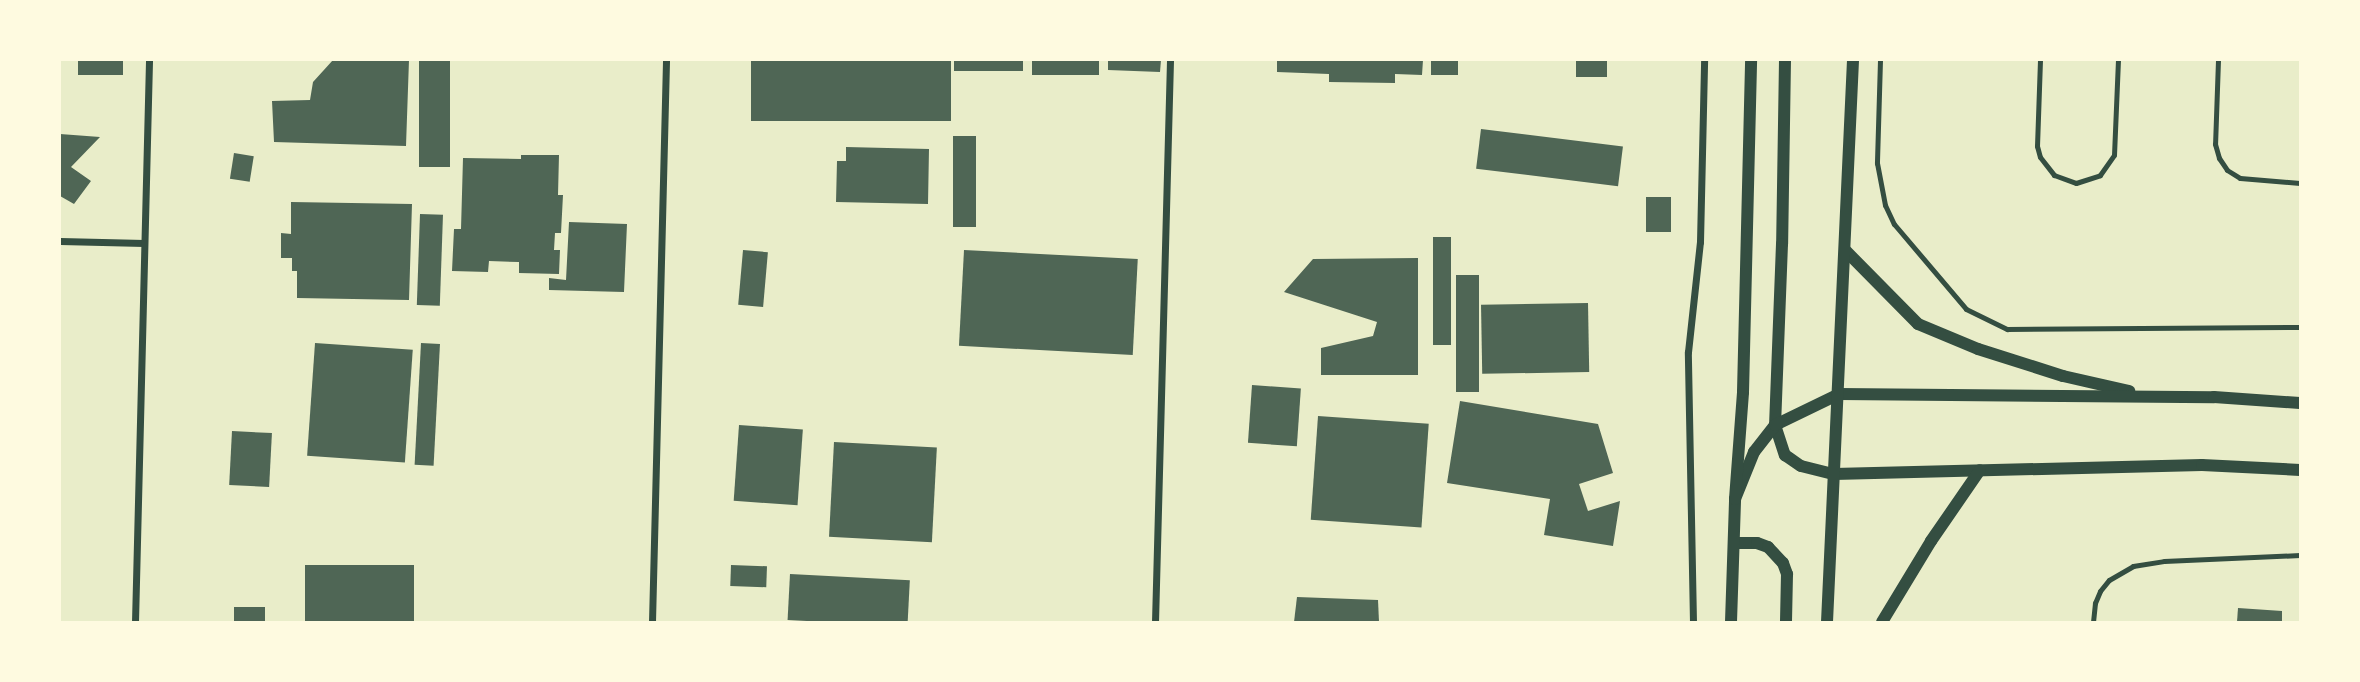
<!DOCTYPE html>
<style>
body{margin:0}
#map{position:relative;width:2360px;height:682px;overflow:hidden;background:#e9edc9;font-family:"Noto Sans",sans-serif}
div>[style]{position:absolute}
.building>*{inset:0;background:#4f6655;transform-origin:0 0}
.service>*{height:5px;margin:-2.5px;padding:0 2.5px;transform-origin:2.5px;border-radius:2.5px;background:#344e41}
.minor>*{height:7px;margin:-3.5px;padding:0 3.5px;transform-origin:3.5px;border-radius:3.5px;background:#344e41}
.tertiary>*{height:12px;margin:-6px;padding:0 6px;transform-origin:6px;border-radius:6px;background:#344e41}
span{translate:-50% -50%;white-space:nowrap;text-align:center;line-height:1.15;-webkit-text-stroke:5px #fefae0;paint-order:stroke}
.frame{position:absolute;inset:0;border:61px solid #fefae0;pointer-events:none}
</style>
<div id="map">
<div class="building">
<div style="left:78px;top:60px;width:45px;height:15px"></div>
<div style="clip-path:polygon(333px 60px,409px 60px,406px 146px,274px 142px,272px 101px,310px 100px,313px 82px)"></div>
<div style="left:419px;top:60px;width:31px;height:107px"></div>
<div style="left:751px;top:60px;width:200px;height:61px"></div>
<div style="left:954px;top:60px;width:69px;height:11px"></div>
<div style="left:1032px;top:60px;width:67px;height:15px"></div>
<div style="clip-path:polygon(1108px 60px,1161px 60px,1160px 72px,1108px 70px)"></div>
<div style="clip-path:polygon(1277px 60px,1423px 60px,1422px 75px,1395px 74px,1395px 83px,1329px 82px,1329px 74px,1277px 72px)"></div>
<div style="left:1431px;top:60px;width:27px;height:15px"></div>
<div style="left:1576px;top:60px;width:31px;height:17px"></div>
<div style="left:1481px;top:129px;width:143px;height:40px;rotate:7deg"></div>
<div style="clip-path:polygon(60px 134px,100px 137px,71px 167px,91px 181px,74px 204px,60px 196px)"></div>
<div style="left:953px;top:136px;width:23px;height:91px"></div>
<div style="clip-path:polygon(846px 147px,929px 149px,928px 204px,836px 202px,837px 161px,846px 161px)"></div>
<div style="left:234px;top:153px;width:20px;height:26px;rotate:9deg"></div>
<div style="clip-path:polygon(521px 155px,559px 155px,558px 195px,563px 195px,561px 233px,555px 233px,554px 250px,560px 250px,559px 274px,519px 273px,519px 262px,489px 261px,488px 272px,452px 271px,454px 229px,461px 229px,463px 158px,521px 159px)"></div>
<div style="left:1671px;top:197px;width:35px;height:25px;rotate:90deg"></div>
<div style="clip-path:polygon(291px 202px,412px 204px,409px 300px,297px 298px,297px 271px,292px 271px,292px 258px,281px 258px,281px 233px,291px 234px)"></div>
<div style="left:420px;top:214px;width:23px;height:91px;rotate:2deg"></div>
<div style="clip-path:polygon(569px 222px,627px 224px,624px 292px,549px 290px,549px 278px,566px 280px)"></div>
<div style="left:1433px;top:237px;width:18px;height:108px"></div>
<div style="left:743px;top:250px;width:25px;height:55px;rotate:5deg"></div>
<div style="left:964px;top:250px;width:174px;height:96px;rotate:3deg"></div>
<div style="clip-path:polygon(1418px 258px,1418px 375px,1321px 375px,1321px 348px,1373px 336px,1377px 322px,1284px 292px,1313px 259px)"></div>
<div style="left:1456px;top:275px;width:23px;height:117px"></div>
<div style="left:1588px;top:303px;width:69px;height:107px;rotate:89deg"></div>
<div style="left:315px;top:343px;width:98px;height:113px;rotate:4deg"></div>
<div style="left:421px;top:343px;width:19px;height:122px;rotate:3deg"></div>
<div style="left:1252px;top:385px;width:49px;height:58px;rotate:4deg"></div>
<div style="clip-path:polygon(1460px 401px,1598px 424px,1613px 473px,1579px 484px,1588px 511px,1620px 501px,1613px 546px,1544px 535px,1550px 499px,1447px 483px)"></div>
<div style="left:1318px;top:416px;width:111px;height:104px;rotate:4deg"></div>
<div style="left:739px;top:425px;width:64px;height:76px;rotate:4deg"></div>
<div style="left:232px;top:431px;width:40px;height:54px;rotate:3deg"></div>
<div style="left:834px;top:442px;width:103px;height:95px;rotate:3deg"></div>
<div style="left:305px;top:565px;width:109px;height:57px"></div>
<div style="left:731px;top:565px;width:36px;height:21px;rotate:2deg"></div>
<div style="left:790px;top:574px;width:120px;height:46px;rotate:3deg"></div>
<div style="clip-path:polygon(1297px 597px,1378px 600px,1379px 622px,1294px 622px)"></div>
<div style="left:265px;top:607px;width:15px;height:31px;rotate:90deg"></div>
<div style="clip-path:polygon(2238px 608px,2282px 611px,2282px 622px,2237px 622px)"></div>
</div>
<div class="service">
<div style="left:1880px;top:60px;width:103px;rotate:91.7deg"></div>
<div style="left:1877px;top:163px;width:43px;rotate:79.2deg"></div>
<div style="left:1885px;top:205px;width:21px;rotate:65deg"></div>
<div style="left:1894px;top:224px;width:111px;rotate:49.7deg"></div>
<div style="left:1966px;top:309px;width:46px;rotate:26deg"></div>
<div style="left:2007px;top:329px;width:293px;rotate:-0.4deg"></div>
<div style="left:2040px;top:60px;width:86px;rotate:92deg"></div>
<div style="left:2037px;top:146px;width:11px;rotate:75deg"></div>
<div style="left:2040px;top:157px;width:23px;rotate:52deg"></div>
<div style="left:2054px;top:175px;width:23px;rotate:20deg"></div>
<div style="left:2076px;top:183px;width:25px;rotate:-18deg"></div>
<div style="left:2100px;top:175px;width:24px;rotate:-55deg"></div>
<div style="left:2114px;top:155px;width:95px;rotate:-87.6deg"></div>
<div style="left:2218px;top:60px;width:84px;rotate:92deg"></div>
<div style="left:2215px;top:144px;width:15px;rotate:74deg"></div>
<div style="left:2219px;top:158px;width:14px;rotate:56deg"></div>
<div style="left:2227px;top:170px;width:15px;rotate:32deg"></div>
<div style="left:2240px;top:178px;width:60px;rotate:4.8deg"></div>
<div style="left:2093px;top:622px;width:19px;rotate:-84deg"></div>
<div style="left:2095px;top:603px;width:13px;rotate:-67deg"></div>
<div style="left:2100px;top:591px;width:14px;rotate:-51deg"></div>
<div style="left:2109px;top:580px;width:28px;rotate:-30deg"></div>
<div style="left:2133px;top:566px;width:31px;rotate:-9deg"></div>
<div style="left:2164px;top:561px;width:136px;rotate:-2.5deg"></div>
</div>
<div class="minor">
<div style="left:60px;top:241px;width:84px;rotate:1.4deg"></div>
<div style="left:135px;top:622px;width:562px;rotate:-88.57deg"></div>
<div style="left:652px;top:622px;width:562px;rotate:-88.57deg"></div>
<div style="left:1155px;top:622px;width:562px;rotate:-88.47deg"></div>
<div style="left:1693px;top:622px;width:270px;rotate:-91.1deg"></div>
<div style="left:1688px;top:352px;width:111px;rotate:-83.8deg"></div>
<div style="left:1700px;top:242px;width:182px;rotate:-88.7deg"></div>
</div>
<div class="tertiary">
<div style="left:1785px;top:60px;width:184px;rotate:90.9deg"></div>
<div style="left:1782px;top:244px;width:181px;rotate:92.2deg"></div>
<div style="left:1775px;top:425px;width:32px;rotate:72deg"></div>
<div style="left:1785px;top:455px;width:19px;rotate:35deg"></div>
<div style="left:1801px;top:466px;width:34px;rotate:14deg"></div>
<div style="left:1834px;top:474px;width:368px;rotate:-1.4deg"></div>
<div style="left:2202px;top:465px;width:98px;rotate:2.9deg"></div>
<div style="left:1845px;top:250px;width:104px;rotate:45.4deg"></div>
<div style="left:1918px;top:324px;width:65px;rotate:22.6deg"></div>
<div style="left:1978px;top:349px;width:89px;rotate:17.6deg"></div>
<div style="left:2063px;top:376px;width:68px;rotate:12.8deg"></div>
<div style="left:1735px;top:499px;width:51px;rotate:-68deg"></div>
<div style="left:1754px;top:452px;width:34px;rotate:-52deg"></div>
<div style="left:1775px;top:425px;width:71px;rotate:-25.8deg"></div>
<div style="left:1839px;top:394px;width:375px;rotate:0.5deg"></div>
<div style="left:2214px;top:397px;width:86px;rotate:4deg"></div>
<div style="left:1734px;top:543px;width:23px"></div>
<div style="left:1757px;top:543px;width:12px;rotate:20deg"></div>
<div style="left:1768px;top:547px;width:22px;rotate:47deg"></div>
<div style="left:1783px;top:563px;width:12px;rotate:70deg"></div>
<div style="left:1787px;top:574px;width:48px;rotate:91.2deg"></div>
<div style="left:1731px;top:622px;width:123px;rotate:-88.1deg"></div>
<div style="left:1735px;top:499px;width:107px;rotate:-85.7deg"></div>
<div style="left:1743px;top:392px;width:332px;rotate:-88.6deg"></div>
<div style="left:1827px;top:622px;width:563px;rotate:-87.35deg"></div>
<div style="left:1882px;top:622px;width:95px;rotate:-58.8deg"></div>
<div style="left:1931px;top:541px;width:86px;rotate:-55.4deg"></div>
</div>
<div class="frame"></div>
</div>
